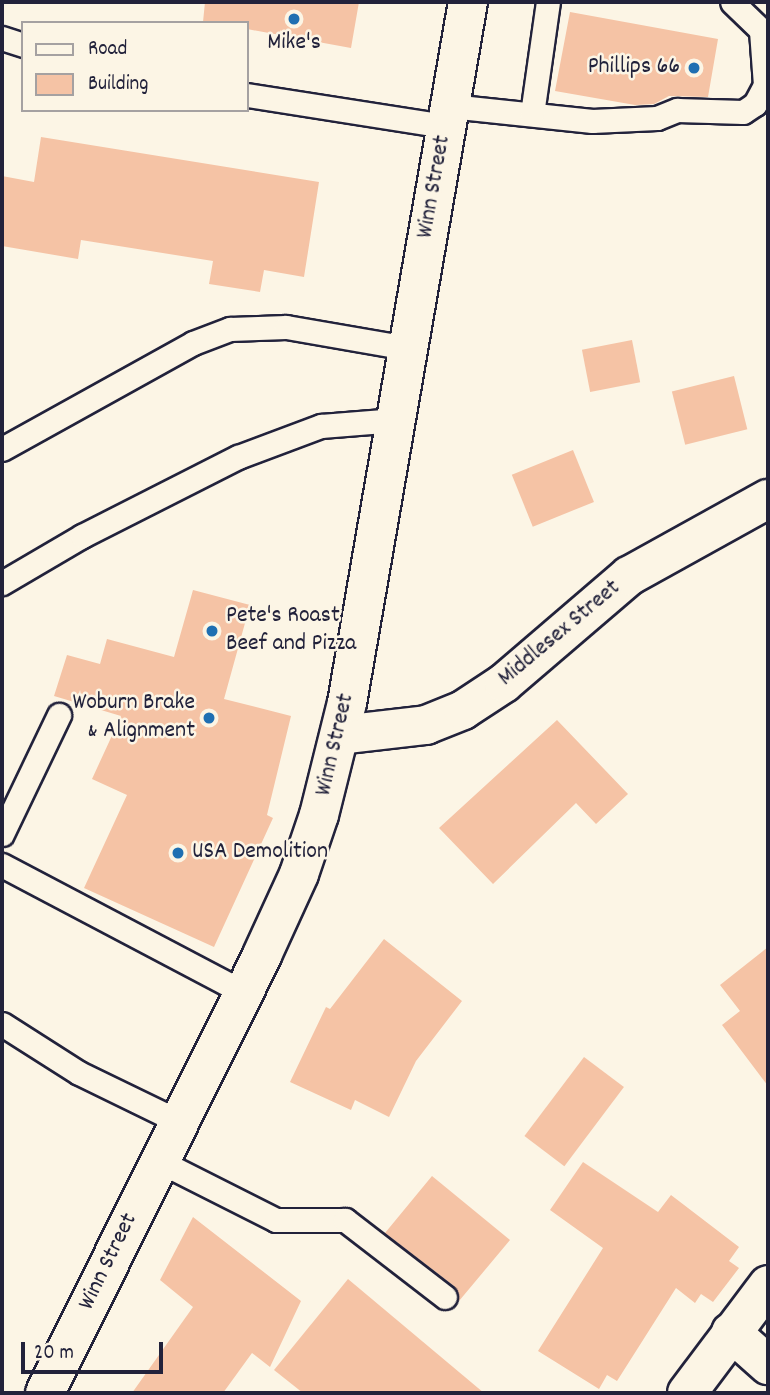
<!DOCTYPE html>
<style>
body{margin:0}
#map{position:relative;width:770px;height:1395px;overflow:hidden;background:#fcf5e5;font-family:Dekko,sans-serif}
div>[style]{position:absolute}
.building>*{inset:0;background:#f5c3a5;transform-origin:0 0}
.roads{filter:drop-shadow(2px 0 #22223b) drop-shadow(-2px 0 #22223b) drop-shadow(0 2px #22223b) drop-shadow(0 -2px #22223b)}
.lane>*{height:23px;margin:-11.5px;padding:0 11.5px;transform-origin:11.5px;border-radius:11.5px;background:#fcf5e5}
.street>*{height:38px;margin:-19px;padding:0 19px;transform-origin:19px;border-radius:19px;background:#fcf5e5}
.secondary>*{height:38px;margin:-19px;padding:0 19px;transform-origin:19px;border-radius:19px;background:#fcf5e5}
.dots>*{width:19px;height:19px;translate:-50% -50%;box-sizing:border-box;border:4px solid #fcf5e5;border-radius:50%}
span{translate:-50% -50%;white-space:nowrap;text-align:center;line-height:1.15;-webkit-text-stroke:5px #fcf5e5;paint-order:stroke}
.poi-label{font-size:24px;color:#22223b}
.right{translate:-100% -50%;text-align:right}
.left{translate:0 -50%;text-align:left}
.street-label{font-size:24px;color:#22223b}
.frame{position:absolute;inset:0;border:4px solid #22223b;pointer-events:none}
.legend{position:absolute;left:21px;top:21px;width:228px;height:91px;box-sizing:border-box;background:#fcf5e5;border:2px solid #a5a1a1;margin:0;padding:9px 12px;list-style:none;font-size:21px;color:#22223b}
.legend li{display:flex;align-items:center;gap:14px;height:35px}
.legend b{width:35px;border:2px solid #a5a1a1}
.scale{position:absolute;left:21px;top:1342px;width:142px;height:32px;box-sizing:border-box;border:4px solid #22223b;border-top:0;padding-left:9px;font-size:21px;line-height:24px;white-space:nowrap;color:#22223b;-webkit-text-stroke:5px #fcf5e5;paint-order:stroke}
</style>
<div id="map">
<div class="building">
<div style="clip-path:polygon(205px 2px,359px 2px,351px 48px,247px 29px,247px 23px,203px 22px)"></div>
<div style="clip-path:polygon(570px 12px,718px 39px,708px 97px,669px 96px,654px 104px,635px 105px,555px 91px)"></div>
<div style="clip-path:polygon(41px 137px,319px 182px,304px 277px,264px 270px,260px 292px,209px 284px,213px 261px,81px 240px,78px 259px,2px 246px,2px 176px,34px 182px)"></div>
<div style="left:632px;top:340px;width:43px;height:51px;rotate:79deg"></div>
<div style="left:734px;top:376px;width:55px;height:64px;rotate:76deg"></div>
<div style="left:573px;top:450px;width:56px;height:66px;rotate:68deg"></div>
<div style="clip-path:polygon(193px 590px,250px 605px,224px 699px,291px 716px,267px 815px,273px 818px,214px 947px,84px 888px,127px 795px,92px 779px,121px 716px,54px 696px,67px 655px,100px 664px,107px 639px,174px 657px)"></div>
<div style="clip-path:polygon(557px 720px,628px 794px,596px 824px,576px 803px,493px 884px,439px 828px)"></div>
<div style="clip-path:polygon(384px 939px,462px 1001px,416px 1061px,389px 1117px,355px 1100px,351px 1110px,290px 1082px,326px 1007px,330px 1009px)"></div>
<div style="clip-path:polygon(768px 947px,768px 1086px,722px 1025px,740px 1011px,720px 985px)"></div>
<div style="left:584px;top:1057px;width:50px;height:99px;rotate:37deg"></div>
<div style="clip-path:polygon(583px 1162px,658px 1212px,671px 1195px,739px 1247px,729px 1261px,739px 1268px,713px 1302px,701px 1294px,695px 1303px,676px 1288px,617px 1381px,607px 1375px,599px 1389px,538px 1351px,603px 1248px,550px 1210px)"></div>
<div style="clip-path:polygon(432px 1176px,510px 1240px,459px 1301px,454px 1286px,385px 1233px)"></div>
<div style="clip-path:polygon(193px 1217px,301px 1301px,270px 1367px,252px 1353px,223px 1393px,132px 1393px,193px 1307px,160px 1280px)"></div>
<div style="clip-path:polygon(348px 1279px,484px 1393px,303px 1393px,274px 1370px)"></div>
</div>
<div class="roads">
<div class="lane">
<div style="left:2px;top:38px;width:22px;rotate:18deg"></div>
<div style="left:247px;top:95px;width:201px;rotate:8.9deg"></div>
<div style="left:450px;top:106px;width:143px;rotate:6deg"></div>
<div style="left:592px;top:121px;width:65px;rotate:-2.6deg"></div>
<div style="left:657px;top:118px;width:22px;rotate:-22deg"></div>
<div style="left:677px;top:110px;width:66px;rotate:1.7deg"></div>
<div style="left:743px;top:112px;width:14px;rotate:-34deg"></div>
<div style="left:755px;top:104px;width:21px;rotate:-62deg"></div>
<div style="left:765px;top:85px;width:55px;rotate:-94.2deg"></div>
<div style="left:761px;top:30px;width:40px;rotate:-136deg"></div>
<div style="left:532px;top:114px;width:113px;rotate:-81.9deg"></div>
<div style="left:2px;top:449px;width:218px;rotate:-29deg"></div>
<div style="left:193px;top:343px;width:40px;rotate:-21deg"></div>
<div style="left:230px;top:329px;width:56px;rotate:-2deg"></div>
<div style="left:286px;top:327px;width:124px;rotate:9.8deg"></div>
<div style="left:2px;top:583px;width:93px;rotate:-30.4deg"></div>
<div style="left:82px;top:536px;width:175px;rotate:-26.9deg"></div>
<div style="left:238px;top:457px;width:89px;rotate:-20.5deg"></div>
<div style="left:321px;top:426px;width:75px;rotate:-4.6deg"></div>
<div style="left:2px;top:834px;width:132px;rotate:-64.4deg"></div>
<div style="left:2px;top:865px;width:272px;rotate:27.8deg"></div>
<div style="left:2px;top:1024px;width:91px;rotate:32.5deg"></div>
<div style="left:79px;top:1073px;width:110px;rotate:25.9deg"></div>
<div style="left:159px;top:1161px;width:131px;rotate:26.8deg"></div>
<div style="left:276px;top:1220px;width:69px"></div>
<div style="left:345px;top:1220px;width:126px;rotate:37.6deg"></div>
</div>
<div class="street">
<div style="left:340px;top:735px;width:87px;rotate:-6.6deg"></div>
<div style="left:426px;top:725px;width:40px;rotate:-22deg"></div>
<div style="left:463px;top:710px;width:49px;rotate:-33.4deg"></div>
<div style="left:504px;top:683px;width:165px;rotate:-40.6deg"></div>
<div style="left:629px;top:576px;width:159px;rotate:-29deg"></div>
<div style="left:731px;top:1332px;width:50px;rotate:41.7deg"></div>
<div style="left:687px;top:1393px;width:135px;rotate:-53.1deg"></div>
</div>
<div class="secondary">
<div style="left:45px;top:1393px;width:489px;rotate:-63.6deg"></div>
<div style="left:262px;top:955px;width:89px;rotate:-65.4deg"></div>
<div style="left:299px;top:874px;width:62px;rotate:-71.3deg"></div>
<div style="left:319px;top:815px;width:115px;rotate:-76deg"></div>
<div style="left:347px;top:703px;width:711px;rotate:-80.21deg"></div>
</div>
</div>
<div class="dots">
<div style="left:294px;top:19px;background:#1f6fb2"></div>
<div style="left:694px;top:68px;background:#1f6fb2"></div>
<div style="left:212px;top:631px;background:#1f6fb2"></div>
<div style="left:209px;top:718px;background:#1f6fb2"></div>
<div style="left:178px;top:853px;background:#1f6fb2"></div>
</div>
<div class="poi-label">
<span style="left:294px;top:44px">Mike's</span>
<span class="right" style="left:680px;top:68px">Phillips 66</span>
<span class="left" style="left:226px;top:631px">Pete's Roast<br>Beef and Pizza</span>
<span class="right" style="left:195px;top:718px">Woburn Brake<br>&amp; Alignment</span>
<span class="left" style="left:192px;top:853px">USA Demolition</span>
</div>
<div class="street-label">
<span style="left:435px;top:187px;rotate:-80deg">Winn Street</span>
<span style="left:560px;top:634px;rotate:-40deg">Middlesex Street</span>
<span style="left:336px;top:745px;rotate:-77deg">Winn Street</span>
<span style="left:109px;top:1262px;rotate:-64deg">Winn Street</span>
</div>
<div class="frame"></div>
<ul class="legend">
<li><b style="height:9px;background:#fcf5e5"></b>Road</li>
<li><b style="height:19px;background:#f5c3a5"></b>Building</li>
</ul>
<div class="scale">20 m</div>
</div>
